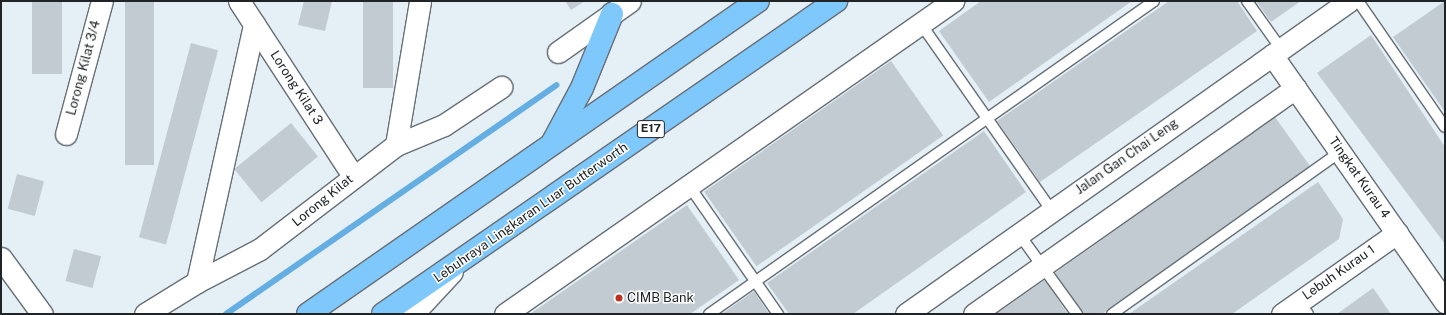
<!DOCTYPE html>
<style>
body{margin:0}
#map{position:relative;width:1446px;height:315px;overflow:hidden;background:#e5eff6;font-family:"Public Sans",sans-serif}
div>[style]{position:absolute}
.stream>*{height:6px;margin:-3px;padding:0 3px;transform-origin:3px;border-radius:3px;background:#64aee1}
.building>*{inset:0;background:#c2cbd2;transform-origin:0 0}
.roads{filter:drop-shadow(1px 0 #676f76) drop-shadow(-1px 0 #676f76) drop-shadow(0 1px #676f76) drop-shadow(0 -1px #676f76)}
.service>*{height:10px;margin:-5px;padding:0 5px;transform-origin:5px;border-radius:5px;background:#fff}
.minor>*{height:21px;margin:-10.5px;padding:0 10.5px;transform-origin:10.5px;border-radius:10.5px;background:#fff}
.tertiary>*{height:22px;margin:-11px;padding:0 11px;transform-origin:11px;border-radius:11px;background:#fff}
.motorway>*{height:22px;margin:-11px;padding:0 11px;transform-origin:11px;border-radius:11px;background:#7fc8fc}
.dots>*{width:11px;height:11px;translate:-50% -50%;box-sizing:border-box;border:2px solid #fff;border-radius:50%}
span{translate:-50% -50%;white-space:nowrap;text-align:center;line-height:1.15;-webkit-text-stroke:3px #fff;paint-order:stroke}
.shield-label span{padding:1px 3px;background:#fff;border:1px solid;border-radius:3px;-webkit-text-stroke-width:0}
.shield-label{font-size:12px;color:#202426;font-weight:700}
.street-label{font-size:13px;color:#202426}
.poi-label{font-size:13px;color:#202426}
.left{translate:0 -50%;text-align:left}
.frame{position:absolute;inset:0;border:2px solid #202426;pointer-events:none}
</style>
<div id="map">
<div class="stream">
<div style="left:226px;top:314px;width:402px;rotate:-34.7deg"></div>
</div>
<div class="building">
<div style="left:32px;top:1px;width:30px;height:73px"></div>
<div style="left:125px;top:1px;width:29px;height:164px"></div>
<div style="clip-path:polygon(304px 1px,332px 1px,325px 31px,298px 25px)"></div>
<div style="left:363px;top:1px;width:30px;height:87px"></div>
<div style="clip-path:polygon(565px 1px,585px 1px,571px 10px)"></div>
<div style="clip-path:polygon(981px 1px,1132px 1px,989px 102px,939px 31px)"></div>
<div style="clip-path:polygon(1169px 1px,1237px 1px,1257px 31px,1040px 182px,997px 121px)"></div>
<div style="clip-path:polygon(1256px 1px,1301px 1px,1271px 22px)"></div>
<div style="clip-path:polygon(1445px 1px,1445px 112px,1393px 37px)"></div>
<div style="clip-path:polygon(1371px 35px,1445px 147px,1445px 244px,1317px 73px)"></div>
<div style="left:191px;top:43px;width:28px;height:201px;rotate:15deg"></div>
<div style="left:891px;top:61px;width:91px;height:228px;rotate:55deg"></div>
<div style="clip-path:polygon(1275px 117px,1310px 166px,1102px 314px,1084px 314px,1055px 273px)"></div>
<div style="left:291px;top:123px;width:43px;height:73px;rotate:51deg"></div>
<div style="clip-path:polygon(984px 131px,1026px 192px,853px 314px,789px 314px,767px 283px)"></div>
<div style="left:17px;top:174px;width:28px;height:36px;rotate:15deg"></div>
<div style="clip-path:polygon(1318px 182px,1343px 219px,1339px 239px,1232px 314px,1129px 314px)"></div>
<div style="clip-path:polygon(687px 205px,739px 280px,690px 314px,530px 314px)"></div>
<div style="left:74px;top:249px;width:28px;height:33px;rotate:15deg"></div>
<div style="clip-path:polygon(1045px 280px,1068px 314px,996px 314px)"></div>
<div style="clip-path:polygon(1373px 288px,1391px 314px,1337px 314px)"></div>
<div style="clip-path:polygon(754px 291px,769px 314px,722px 314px)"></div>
</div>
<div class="roads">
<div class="service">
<div style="left:1247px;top:1px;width:59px;rotate:54.7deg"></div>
<div style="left:1358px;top:1px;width:153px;rotate:55.4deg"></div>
<div style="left:921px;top:24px;width:228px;rotate:55deg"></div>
<div style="left:690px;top:187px;width:155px;rotate:55.3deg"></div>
<div style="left:1019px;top:234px;width:99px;rotate:54.1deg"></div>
<div style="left:1299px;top:302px;width:15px;rotate:53deg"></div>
<div style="left:709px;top:314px;width:544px;rotate:-35.12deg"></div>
<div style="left:1112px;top:314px;width:280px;rotate:-35.4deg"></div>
</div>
<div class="minor">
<div style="left:239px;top:1px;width:209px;rotate:56.9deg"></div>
<div style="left:558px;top:52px;width:88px;rotate:-35.3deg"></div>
<div style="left:1272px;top:55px;width:302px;rotate:55deg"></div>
<div style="left:66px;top:134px;width:138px;rotate:-74.9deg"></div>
<div style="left:396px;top:145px;width:146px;rotate:-80.5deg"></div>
<div style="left:1px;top:258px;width:69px;rotate:53.8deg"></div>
<div style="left:197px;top:282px;width:264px;rotate:-77.5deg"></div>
<div style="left:145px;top:314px;width:61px;rotate:-31.6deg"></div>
<div style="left:197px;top:282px;width:71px;rotate:-27.6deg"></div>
<div style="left:260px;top:249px;width:171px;rotate:-37.4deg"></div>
<div style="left:396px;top:145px;width:52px;rotate:-22.6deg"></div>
<div style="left:444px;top:125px;width:69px;rotate:-33.7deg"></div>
<div style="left:505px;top:314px;width:547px;rotate:-34.94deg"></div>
<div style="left:906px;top:314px;width:542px;rotate:-35.24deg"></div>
<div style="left:974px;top:314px;width:393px;rotate:-35.1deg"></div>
<div style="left:1282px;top:314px;width:141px;rotate:-35.2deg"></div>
</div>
<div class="tertiary">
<div style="left:413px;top:314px;width:57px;rotate:-47.1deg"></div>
</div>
<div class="motorway">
<div style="left:553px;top:142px;width:61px;rotate:-61.8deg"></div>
<div style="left:582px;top:88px;width:80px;rotate:-67.9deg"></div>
<div style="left:308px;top:314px;width:548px;rotate:-34.82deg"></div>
<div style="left:383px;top:314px;width:551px;rotate:-34.64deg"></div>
</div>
</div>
<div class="dots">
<div style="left:619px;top:298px;background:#be3121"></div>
</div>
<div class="shield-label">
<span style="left:651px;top:129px">E17</span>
</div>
<div class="street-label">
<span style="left:84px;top:68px;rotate:-75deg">Lorong Kilat 3/4</span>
<span style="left:296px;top:88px;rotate:57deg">Lorong Kilat 3</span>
<span style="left:1127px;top:157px;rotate:-35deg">Jalan Gan Chai Leng</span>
<span style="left:1359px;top:178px;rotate:55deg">Tingkat Kurau 4</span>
<span style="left:323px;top:201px;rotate:-39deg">Lorong Kilat</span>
<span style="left:531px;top:213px;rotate:-35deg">Lebuhraya Lingkaran Luar Butterworth</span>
<span style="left:1339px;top:273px;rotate:-35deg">Lebuh Kurau 1</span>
</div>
<div class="poi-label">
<span class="left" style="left:627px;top:298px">CIMB Bank</span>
</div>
<div class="frame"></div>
</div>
